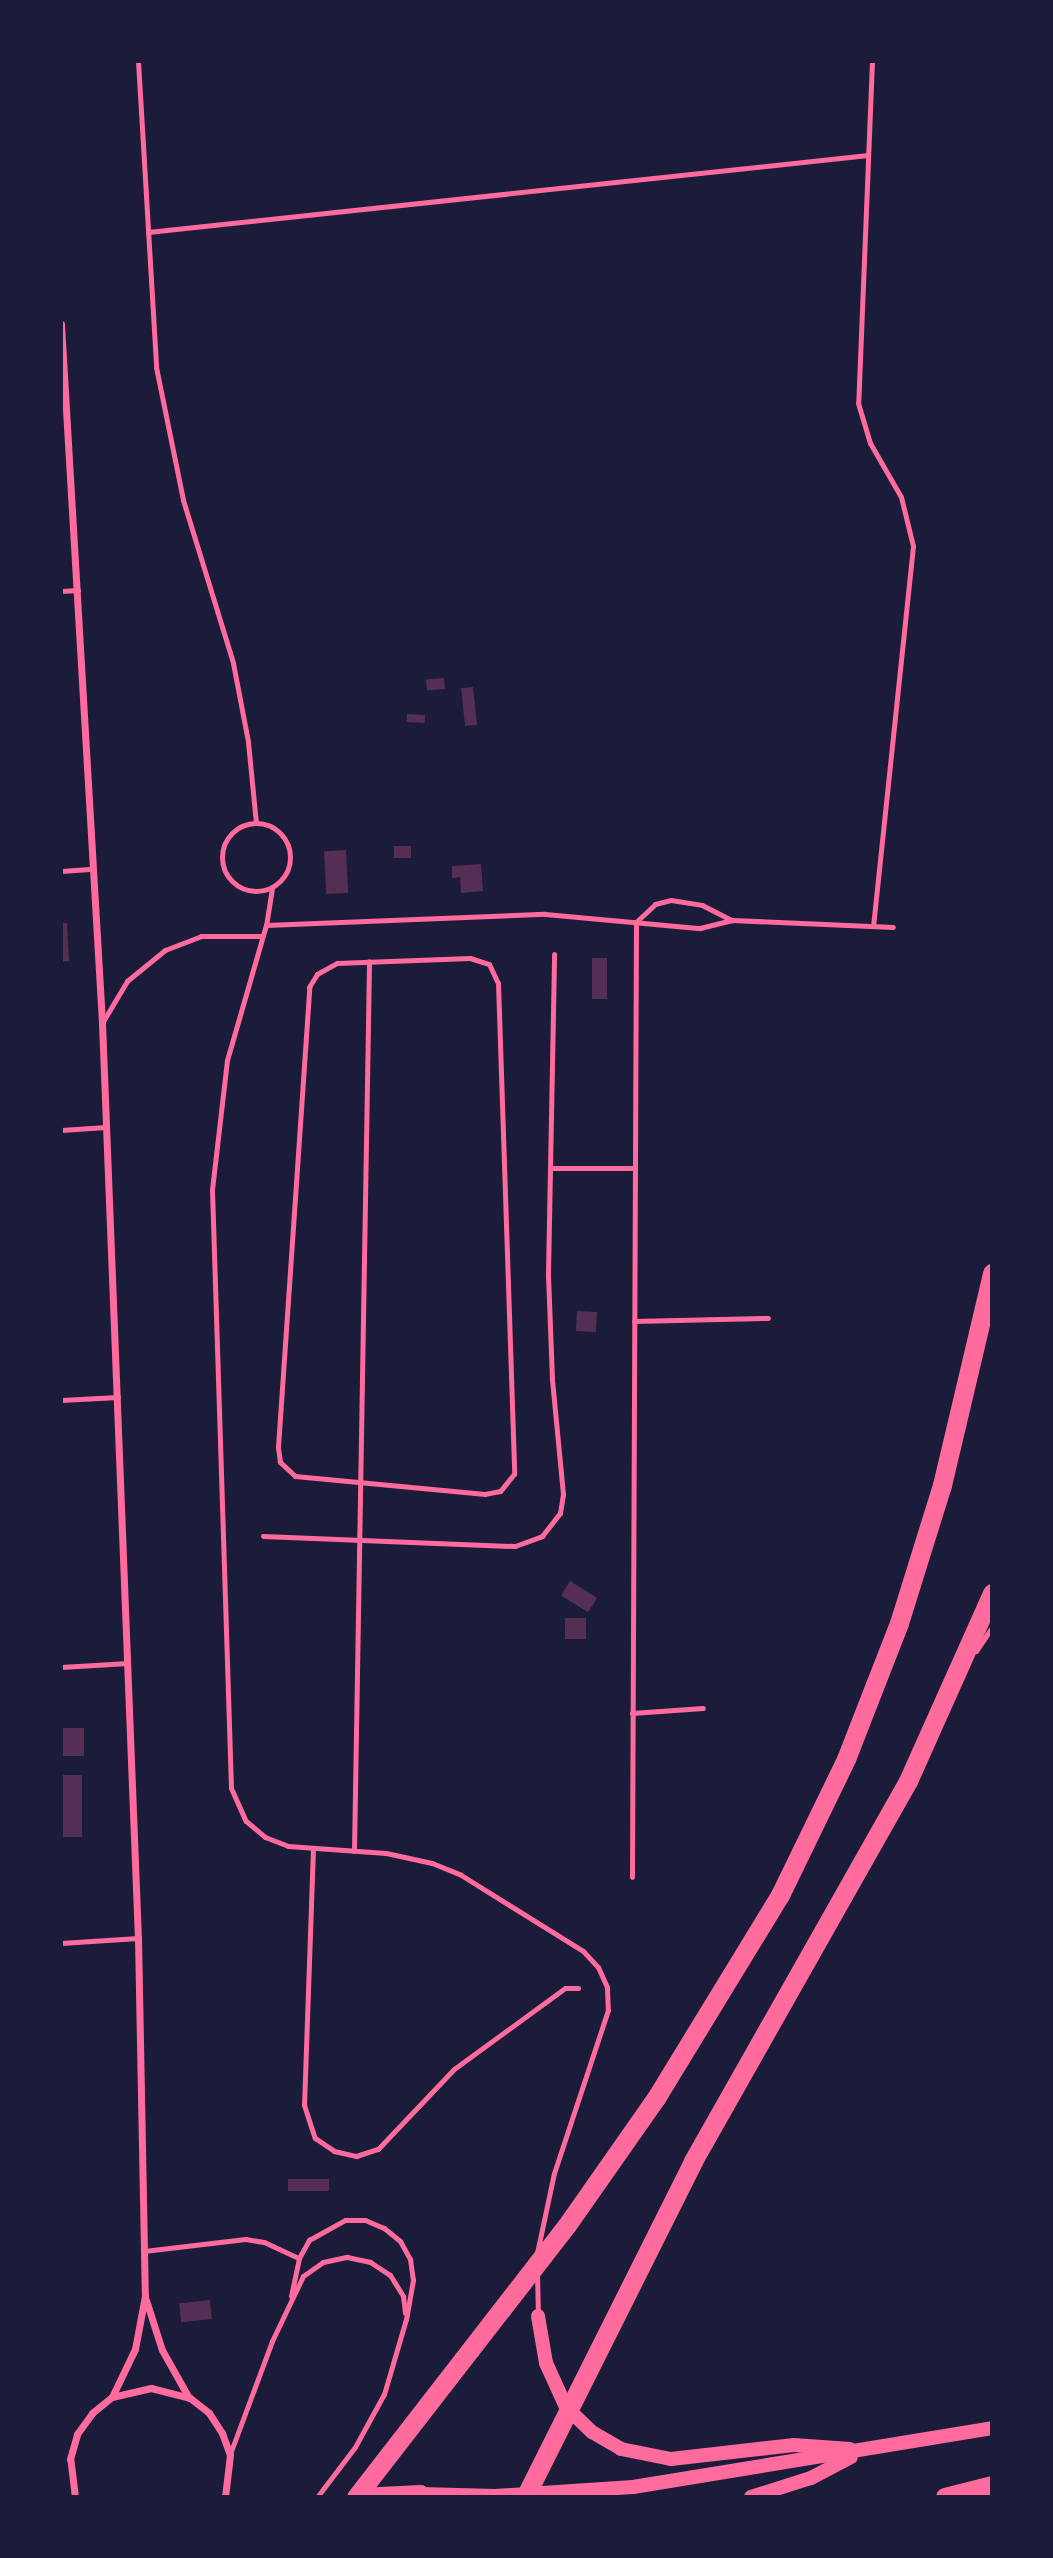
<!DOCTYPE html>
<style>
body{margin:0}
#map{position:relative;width:1053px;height:2558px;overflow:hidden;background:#1b1b3a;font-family:Roboto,sans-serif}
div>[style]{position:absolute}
.building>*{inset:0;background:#542f53;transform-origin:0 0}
.service>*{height:5px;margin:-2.5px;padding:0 2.5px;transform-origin:2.5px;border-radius:2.5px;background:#ff6b9d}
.service>.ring{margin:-2.5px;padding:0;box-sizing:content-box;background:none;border:5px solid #ff6b9d;border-radius:50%}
.minor>*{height:7px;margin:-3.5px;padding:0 3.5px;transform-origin:3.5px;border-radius:3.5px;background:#ff6b9d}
.secondary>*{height:14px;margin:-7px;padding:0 7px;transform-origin:7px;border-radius:7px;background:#ff6b9d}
.primary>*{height:18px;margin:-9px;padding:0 9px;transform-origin:9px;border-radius:9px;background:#ff6b9d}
.trunk>*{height:19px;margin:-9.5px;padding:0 9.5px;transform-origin:9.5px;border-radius:9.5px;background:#ff6b9d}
span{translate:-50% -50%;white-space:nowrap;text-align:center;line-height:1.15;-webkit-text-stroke:6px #1b1b3a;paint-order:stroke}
.frame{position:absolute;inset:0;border:63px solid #1b1b3a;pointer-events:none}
</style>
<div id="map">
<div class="building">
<div style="left:444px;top:678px;width:11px;height:18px;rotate:85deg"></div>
<div style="left:473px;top:687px;width:38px;height:12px;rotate:84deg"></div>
<div style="left:407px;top:714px;width:18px;height:8px;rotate:3deg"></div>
<div style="left:411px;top:846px;width:12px;height:17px;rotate:90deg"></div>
<div style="left:346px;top:850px;width:43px;height:22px;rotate:87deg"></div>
<div style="clip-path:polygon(481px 864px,483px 891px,461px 893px,460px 877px,452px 878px,452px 866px)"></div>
<div style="clip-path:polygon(61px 923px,67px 923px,69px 961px,61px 962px)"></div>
<div style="left:592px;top:958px;width:15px;height:41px"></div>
<div style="left:577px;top:1311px;width:20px;height:20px;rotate:3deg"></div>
<div style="left:570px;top:1581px;width:32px;height:17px;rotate:32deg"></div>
<div style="left:565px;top:1618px;width:21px;height:21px"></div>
<div style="left:63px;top:1728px;width:21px;height:28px"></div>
<div style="left:61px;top:1775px;width:21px;height:62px"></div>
<div style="left:329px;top:2179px;width:12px;height:41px;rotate:90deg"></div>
<div style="left:210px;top:2300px;width:19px;height:31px;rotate:84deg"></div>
</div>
<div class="service">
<div style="left:138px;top:61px;width:307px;rotate:86.6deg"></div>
<div style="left:156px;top:367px;width:136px;rotate:78.5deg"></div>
<div style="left:183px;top:500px;width:170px;rotate:72.9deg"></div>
<div style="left:233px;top:663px;width:80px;rotate:79.2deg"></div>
<div style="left:248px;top:742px;width:81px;rotate:84.4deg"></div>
<div style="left:872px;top:61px;width:342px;rotate:92.3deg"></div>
<div style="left:858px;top:403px;width:42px;rotate:73.3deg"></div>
<div style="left:870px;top:443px;width:62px;rotate:60.1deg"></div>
<div style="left:901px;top:497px;width:50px;rotate:76.2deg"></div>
<div style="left:913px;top:546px;width:382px;rotate:96deg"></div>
<div style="left:148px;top:232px;width:724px;rotate:-6.1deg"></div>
<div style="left:61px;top:591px;width:17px;rotate:-3deg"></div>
<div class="ring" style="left:222px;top:823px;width:63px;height:63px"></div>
<div style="left:61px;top:871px;width:32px;rotate:-4deg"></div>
<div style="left:272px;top:888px;width:37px;rotate:99deg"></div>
<div style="left:266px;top:925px;width:141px;rotate:106.1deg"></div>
<div style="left:227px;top:1060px;width:131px;rotate:96.6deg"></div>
<div style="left:212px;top:1190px;width:598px;rotate:88.18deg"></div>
<div style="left:231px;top:1788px;width:36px;rotate:66deg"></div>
<div style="left:246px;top:1821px;width:25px;rotate:40deg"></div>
<div style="left:265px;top:1837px;width:25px;rotate:21deg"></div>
<div style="left:288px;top:1846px;width:98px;rotate:4.1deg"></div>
<div style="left:386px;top:1853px;width:47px;rotate:12.3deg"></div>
<div style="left:432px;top:1863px;width:31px;rotate:22deg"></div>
<div style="left:461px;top:1875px;width:144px;rotate:31.9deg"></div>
<div style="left:583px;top:1951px;width:22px;rotate:47deg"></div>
<div style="left:598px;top:1967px;width:22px;rotate:66deg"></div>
<div style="left:607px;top:1987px;width:23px;rotate:88deg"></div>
<div style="left:608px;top:2010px;width:172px;rotate:108.3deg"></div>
<div style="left:554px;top:2173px;width:82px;rotate:102deg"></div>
<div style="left:266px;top:925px;width:279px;rotate:-2.3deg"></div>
<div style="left:545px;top:914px;width:156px;rotate:5.2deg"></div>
<div style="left:700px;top:928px;width:33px;rotate:-14deg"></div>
<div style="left:732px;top:920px;width:161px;rotate:2.5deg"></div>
<div style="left:470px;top:958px;width:20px;rotate:18deg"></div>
<div style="left:489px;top:964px;width:21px;rotate:65deg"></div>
<div style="left:498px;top:983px;width:491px;rotate:88.1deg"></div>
<div style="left:514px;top:1474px;width:22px;rotate:129deg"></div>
<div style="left:500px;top:1491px;width:15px;rotate:169deg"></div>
<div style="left:485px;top:1494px;width:191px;rotate:-174.6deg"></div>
<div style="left:295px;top:1476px;width:21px;rotate:-137deg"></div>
<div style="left:280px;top:1462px;width:15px;rotate:-98deg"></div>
<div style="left:278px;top:1447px;width:461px;rotate:-86.1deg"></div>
<div style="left:309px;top:987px;width:15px;rotate:-58deg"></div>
<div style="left:317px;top:974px;width:23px;rotate:-29deg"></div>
<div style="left:337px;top:963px;width:133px;rotate:-2.2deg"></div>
<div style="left:102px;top:1023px;width:49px;rotate:-59.2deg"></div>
<div style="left:127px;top:981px;width:49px;rotate:-39.2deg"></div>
<div style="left:165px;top:950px;width:39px;rotate:-21deg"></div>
<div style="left:201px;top:936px;width:61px"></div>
<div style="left:61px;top:1130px;width:45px;rotate:-3.8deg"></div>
<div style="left:550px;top:1168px;width:85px"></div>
<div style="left:634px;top:1321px;width:134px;rotate:-1.3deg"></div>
<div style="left:61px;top:1400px;width:57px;rotate:-3deg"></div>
<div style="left:263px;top:1536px;width:252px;rotate:2.3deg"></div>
<div style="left:515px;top:1546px;width:29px;rotate:-20deg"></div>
<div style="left:542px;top:1536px;width:29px;rotate:-52deg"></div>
<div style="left:560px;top:1513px;width:19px;rotate:-81deg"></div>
<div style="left:563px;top:1494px;width:116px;rotate:-95.5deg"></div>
<div style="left:552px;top:1379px;width:106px;rotate:-92.2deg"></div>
<div style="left:548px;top:1273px;width:319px;rotate:-88.9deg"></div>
<div style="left:976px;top:1651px;width:29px;rotate:-56deg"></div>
<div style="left:61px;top:1667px;width:67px;rotate:-3.4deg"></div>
<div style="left:632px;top:1713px;width:71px;rotate:-4deg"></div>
<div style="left:313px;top:1848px;width:257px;rotate:92deg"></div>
<div style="left:304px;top:2105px;width:35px;rotate:72deg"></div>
<div style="left:315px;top:2138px;width:23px;rotate:34deg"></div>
<div style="left:334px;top:2151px;width:23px;rotate:13deg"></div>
<div style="left:356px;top:2156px;width:23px;rotate:-18deg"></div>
<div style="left:378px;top:2149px;width:110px;rotate:-46.5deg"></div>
<div style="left:454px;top:2069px;width:137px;rotate:-36.1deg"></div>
<div style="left:565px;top:1988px;width:13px"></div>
<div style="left:354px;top:1851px;width:890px;rotate:-89.03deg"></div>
<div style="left:632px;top:1877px;width:955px;rotate:-89.76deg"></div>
<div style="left:636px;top:922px;width:26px;rotate:-43deg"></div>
<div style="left:655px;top:904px;width:16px;rotate:-14deg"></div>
<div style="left:671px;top:900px;width:31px;rotate:9deg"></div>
<div style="left:702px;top:905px;width:34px;rotate:27deg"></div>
<div style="left:61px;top:1943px;width:77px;rotate:-3.7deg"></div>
<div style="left:144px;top:2251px;width:102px;rotate:-6.8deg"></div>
<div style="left:245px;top:2239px;width:19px;rotate:9deg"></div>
<div style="left:264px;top:2242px;width:38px;rotate:25deg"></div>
<div style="left:537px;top:2273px;width:43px;rotate:88.7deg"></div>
<div style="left:291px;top:2296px;width:39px;rotate:-78deg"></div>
<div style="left:299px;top:2258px;width:21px;rotate:-61deg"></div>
<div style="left:309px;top:2240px;width:41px;rotate:-29.1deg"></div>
<div style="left:345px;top:2220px;width:20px"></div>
<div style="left:365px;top:2220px;width:21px;rotate:23deg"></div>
<div style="left:384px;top:2228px;width:21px;rotate:39deg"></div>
<div style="left:400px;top:2241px;width:21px;rotate:61deg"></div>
<div style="left:410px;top:2259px;width:21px;rotate:82deg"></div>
<div style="left:413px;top:2280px;width:40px;rotate:100deg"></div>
<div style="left:406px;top:2319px;width:78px;rotate:106.3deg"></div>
<div style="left:384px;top:2394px;width:60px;rotate:118.7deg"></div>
<div style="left:355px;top:2447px;width:63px;rotate:127.2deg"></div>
<div style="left:230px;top:2454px;width:121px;rotate:-69.6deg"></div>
<div style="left:272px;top:2341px;width:72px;rotate:-64.5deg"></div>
<div style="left:303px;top:2276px;width:24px;rotate:-35deg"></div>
<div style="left:323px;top:2262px;width:25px;rotate:-12deg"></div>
<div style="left:347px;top:2257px;width:24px;rotate:12deg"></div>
<div style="left:370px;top:2262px;width:24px;rotate:33deg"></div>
<div style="left:390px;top:2275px;width:25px;rotate:58deg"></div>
<div style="left:403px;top:2296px;width:17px;rotate:83deg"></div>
</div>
<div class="minor">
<div style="left:61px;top:324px;width:700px;rotate:86.64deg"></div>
<div style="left:102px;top:1023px;width:916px;rotate:87.75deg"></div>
<div style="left:138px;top:1938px;width:358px;rotate:88.9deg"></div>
<div style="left:145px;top:2296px;width:54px;rotate:100.7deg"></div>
<div style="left:135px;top:2349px;width:53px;rotate:115.6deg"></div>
<div style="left:146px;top:2300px;width:52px;rotate:72.3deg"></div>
<div style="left:162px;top:2350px;width:55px;rotate:60.6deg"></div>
<div style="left:75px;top:2497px;width:38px;rotate:-97deg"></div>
<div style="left:70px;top:2459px;width:26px;rotate:-74deg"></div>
<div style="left:77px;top:2434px;width:26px;rotate:-54deg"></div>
<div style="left:92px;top:2413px;width:26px;rotate:-39deg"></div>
<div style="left:112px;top:2397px;width:40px;rotate:-13deg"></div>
<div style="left:151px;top:2388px;width:40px;rotate:14.4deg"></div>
<div style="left:190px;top:2398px;width:24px;rotate:38deg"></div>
<div style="left:209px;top:2413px;width:24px;rotate:57deg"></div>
<div style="left:222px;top:2433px;width:23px;rotate:70deg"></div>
<div style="left:230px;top:2455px;width:42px;rotate:96.8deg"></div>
</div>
<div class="secondary">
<div style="left:538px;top:2316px;width:48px;rotate:80.3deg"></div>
<div style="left:546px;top:2363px;width:48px;rotate:65.6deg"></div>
<div style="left:566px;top:2407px;width:36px;rotate:44deg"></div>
<div style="left:592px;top:2432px;width:34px;rotate:30deg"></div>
<div style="left:621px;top:2449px;width:51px;rotate:11.3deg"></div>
<div style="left:671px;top:2459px;width:124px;rotate:-6.5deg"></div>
<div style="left:794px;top:2445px;width:56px;rotate:4.1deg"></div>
<div style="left:420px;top:2494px;width:75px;rotate:1.5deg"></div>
<div style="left:495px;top:2496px;width:138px;rotate:-3.7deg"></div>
<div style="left:633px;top:2487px;width:364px;rotate:-9.3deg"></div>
<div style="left:751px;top:2497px;width:63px;rotate:-17.6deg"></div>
<div style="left:811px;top:2478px;width:45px;rotate:-27.7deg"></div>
</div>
<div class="primary">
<div style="left:945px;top:2497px;width:49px;rotate:-14.3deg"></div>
</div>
<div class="trunk">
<div style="left:356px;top:2497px;width:344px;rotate:-52.2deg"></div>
<div style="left:567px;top:2225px;width:155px;rotate:-55deg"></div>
<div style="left:656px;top:2098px;width:238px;rotate:-58.6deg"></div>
<div style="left:780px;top:1895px;width:151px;rotate:-64.1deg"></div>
<div style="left:846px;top:1759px;width:146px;rotate:-68.7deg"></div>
<div style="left:899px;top:1623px;width:145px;rotate:-72.7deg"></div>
<div style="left:942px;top:1485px;width:218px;rotate:-76.7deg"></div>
<div style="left:361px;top:2497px;width:59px;rotate:-2.9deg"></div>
<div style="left:525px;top:2497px;width:376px;rotate:-63.4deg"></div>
<div style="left:693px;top:2161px;width:437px;rotate:-60.5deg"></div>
<div style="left:908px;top:1781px;width:206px;rotate:-65.9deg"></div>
</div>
<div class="frame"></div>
</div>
